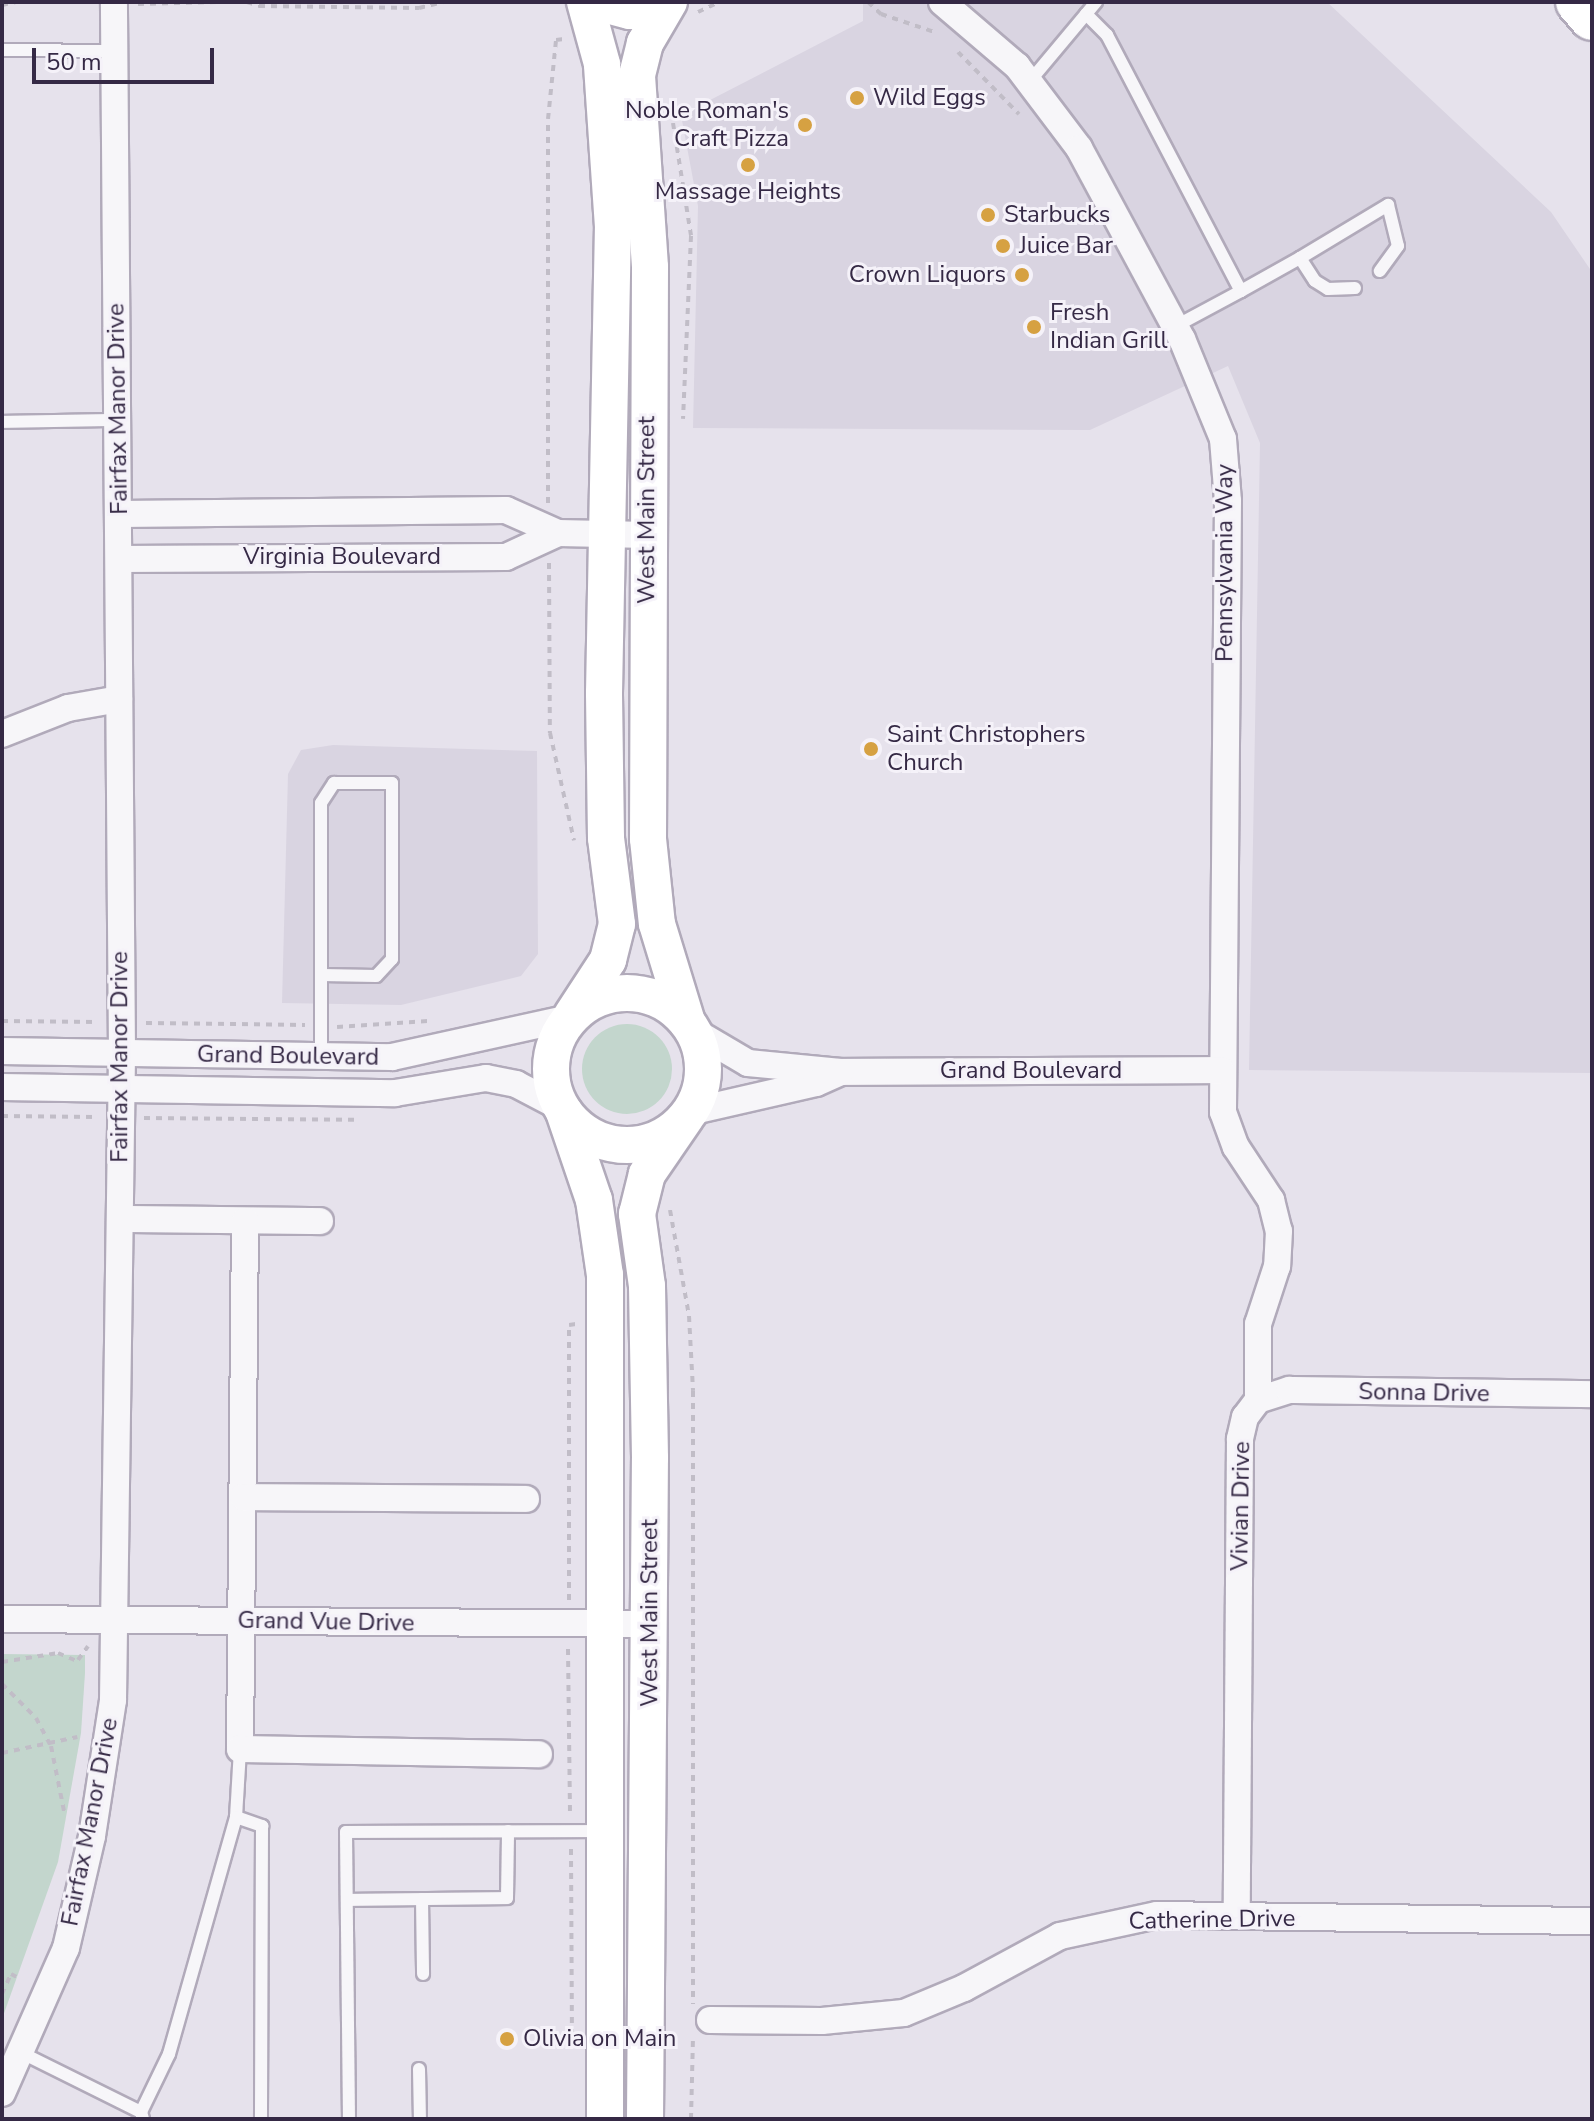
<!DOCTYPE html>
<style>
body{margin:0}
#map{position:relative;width:1594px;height:2121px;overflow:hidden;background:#e6e2ec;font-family:"Nunito Sans",sans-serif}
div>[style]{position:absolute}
.built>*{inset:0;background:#d9d4e1}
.green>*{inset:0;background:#c3d6cd}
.round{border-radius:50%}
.path>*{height:4px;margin-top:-2px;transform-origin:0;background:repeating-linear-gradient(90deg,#c1bdc7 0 6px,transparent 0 12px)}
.roads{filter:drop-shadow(2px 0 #b1aaba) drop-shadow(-2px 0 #b1aaba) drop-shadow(0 2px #b1aaba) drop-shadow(0 -2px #b1aaba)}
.lane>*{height:12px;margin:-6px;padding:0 6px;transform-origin:6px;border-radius:6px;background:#f7f6f9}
.street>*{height:26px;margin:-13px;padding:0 13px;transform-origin:13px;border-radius:13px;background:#f7f6f9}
.secondary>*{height:36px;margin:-18px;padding:0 18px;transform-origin:18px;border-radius:18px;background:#fff}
.secondary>.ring{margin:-18px;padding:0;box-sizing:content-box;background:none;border:36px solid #fff;border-radius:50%}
.highway>*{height:44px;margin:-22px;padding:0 22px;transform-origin:22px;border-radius:22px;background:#fff}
.dots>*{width:22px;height:22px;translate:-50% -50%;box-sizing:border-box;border:4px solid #f5f2f9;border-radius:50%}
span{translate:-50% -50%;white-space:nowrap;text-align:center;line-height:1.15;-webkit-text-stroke:6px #f5f2f9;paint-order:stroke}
.poi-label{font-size:24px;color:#352945}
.left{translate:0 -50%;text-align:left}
.right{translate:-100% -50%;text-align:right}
.street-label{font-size:24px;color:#352945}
.frame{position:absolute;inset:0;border:4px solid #352945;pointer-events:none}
.scale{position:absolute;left:32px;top:48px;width:182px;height:36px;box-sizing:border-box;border:4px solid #352945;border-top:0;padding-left:10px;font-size:24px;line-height:28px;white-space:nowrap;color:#352945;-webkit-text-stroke:6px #f5f2f9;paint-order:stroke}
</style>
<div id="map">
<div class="built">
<div style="clip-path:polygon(863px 2px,1327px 2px,1551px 212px,1592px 272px,1592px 1073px,1249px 1070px,1260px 443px,1228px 366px,1090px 430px,693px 428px,698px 206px,681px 115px,863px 21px)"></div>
<div style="clip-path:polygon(333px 745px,537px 751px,538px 954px,521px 976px,401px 1005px,282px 1003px,288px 774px,301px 750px)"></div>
</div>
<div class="green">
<div class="round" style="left:582px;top:1024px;width:90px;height:90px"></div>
<div style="clip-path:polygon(2px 1654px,85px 1655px,85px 1673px,81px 1733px,58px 1862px,2px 2019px)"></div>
</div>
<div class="path">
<div style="left:247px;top:2px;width:13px;rotate:18deg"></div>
<div style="left:259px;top:6px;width:160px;rotate:0.7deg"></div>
<div style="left:419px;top:8px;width:25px;rotate:-14deg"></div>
<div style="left:868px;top:2px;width:18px;rotate:43deg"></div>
<div style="left:881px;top:14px;width:59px;rotate:18.7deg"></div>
<div style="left:138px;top:4px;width:80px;rotate:-1.4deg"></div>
<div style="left:2px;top:5px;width:14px;rotate:-12deg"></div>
<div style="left:698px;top:12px;width:23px;rotate:-25deg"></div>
<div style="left:958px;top:52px;width:87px;rotate:45.5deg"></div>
<div style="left:673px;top:123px;width:114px;rotate:80.9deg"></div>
<div style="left:691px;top:236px;width:183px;rotate:92.5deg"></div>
<div style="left:548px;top:503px;width:384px;rotate:-90deg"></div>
<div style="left:548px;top:119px;width:79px;rotate:-84.2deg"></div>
<div style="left:556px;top:40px;width:8px;rotate:-7deg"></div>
<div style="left:549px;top:563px;width:170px;rotate:89.7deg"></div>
<div style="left:550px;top:733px;width:110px;rotate:77.4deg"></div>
<div style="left:2px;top:1021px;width:95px;rotate:0.6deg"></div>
<div style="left:146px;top:1023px;width:159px;rotate:0.7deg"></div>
<div style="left:337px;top:1027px;width:91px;rotate:-3.8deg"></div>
<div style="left:2px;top:1116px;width:94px;rotate:0.6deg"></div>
<div style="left:144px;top:1118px;width:211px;rotate:0.5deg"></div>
<div style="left:670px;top:1210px;width:108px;rotate:79.8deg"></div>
<div style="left:689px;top:1316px;width:75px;rotate:86.9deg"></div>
<div style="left:693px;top:1391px;width:613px;rotate:90deg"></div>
<div style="left:569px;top:1600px;width:275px;rotate:-90deg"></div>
<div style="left:569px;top:1325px;width:7px;rotate:-8deg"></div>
<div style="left:568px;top:1649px;width:163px;rotate:89.3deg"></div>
<div style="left:78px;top:1660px;width:17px;rotate:-54deg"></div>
<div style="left:2px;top:1662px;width:57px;rotate:-9.1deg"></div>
<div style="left:58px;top:1653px;width:23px;rotate:23deg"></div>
<div style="left:2px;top:1684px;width:48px;rotate:45deg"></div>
<div style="left:36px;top:1718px;width:32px;rotate:62deg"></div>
<div style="left:51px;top:1746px;width:71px;rotate:78.7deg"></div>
<div style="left:2px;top:1753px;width:77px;rotate:-12deg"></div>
<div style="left:571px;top:1849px;width:195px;rotate:89.7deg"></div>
<div style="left:2px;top:1994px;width:22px;rotate:-66deg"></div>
<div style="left:11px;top:1974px;width:7px;rotate:27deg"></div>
<div style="left:691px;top:2119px;width:83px;rotate:-88.6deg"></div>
</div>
<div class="roads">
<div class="lane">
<div style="left:1086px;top:14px;width:30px;rotate:45deg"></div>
<div style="left:1107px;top:35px;width:289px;rotate:62.4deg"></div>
<div style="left:1241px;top:291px;width:74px;rotate:151.7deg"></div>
<div style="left:2px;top:50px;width:112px;rotate:0.5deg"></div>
<div style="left:1030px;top:81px;width:103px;rotate:-50.1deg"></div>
<div style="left:1300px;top:258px;width:103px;rotate:-31.1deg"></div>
<div style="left:1388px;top:205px;width:42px;rotate:76.3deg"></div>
<div style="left:1398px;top:246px;width:31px;rotate:126deg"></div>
<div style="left:1241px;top:291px;width:68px;rotate:-29.2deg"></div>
<div style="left:1300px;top:258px;width:27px;rotate:57deg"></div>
<div style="left:1315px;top:281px;width:15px;rotate:32deg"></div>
<div style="left:1328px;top:289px;width:27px;rotate:-2deg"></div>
<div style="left:2px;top:422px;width:116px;rotate:-1deg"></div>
<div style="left:321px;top:1058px;width:255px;rotate:-90deg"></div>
<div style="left:321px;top:803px;width:24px;rotate:-57deg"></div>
<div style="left:334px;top:783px;width:58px"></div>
<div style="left:392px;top:783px;width:176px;rotate:90deg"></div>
<div style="left:392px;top:959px;width:23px;rotate:133deg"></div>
<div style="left:376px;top:976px;width:54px;rotate:-178.9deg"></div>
<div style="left:236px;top:1817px;width:68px;rotate:-86.6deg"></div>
<div style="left:422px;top:1899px;width:75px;rotate:89.2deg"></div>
<div style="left:347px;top:1900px;width:160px;rotate:-0.7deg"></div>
<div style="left:507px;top:1898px;width:67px;rotate:-89.1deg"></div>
<div style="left:22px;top:2053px;width:133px;rotate:26.4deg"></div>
<div style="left:419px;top:2069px;width:50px;rotate:88.9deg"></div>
<div style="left:143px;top:2119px;width:7px;rotate:-106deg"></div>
<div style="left:141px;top:2112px;width:64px;rotate:-64.2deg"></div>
<div style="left:169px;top:2054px;width:246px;rotate:-74.2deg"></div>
<div style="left:236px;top:1817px;width:28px;rotate:19deg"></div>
<div style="left:262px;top:1826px;width:293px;rotate:90.2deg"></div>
<div style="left:349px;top:2119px;width:287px;rotate:-90.6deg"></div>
<div style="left:346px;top:1832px;width:256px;rotate:-0.2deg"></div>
</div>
<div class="street">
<div style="left:942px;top:2px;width:99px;rotate:40.5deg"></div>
<div style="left:1017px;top:66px;width:103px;rotate:52.9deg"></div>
<div style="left:1079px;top:148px;width:217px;rotate:61.7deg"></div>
<div style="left:1182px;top:339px;width:108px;rotate:67.7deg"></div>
<div style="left:1223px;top:439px;width:62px;rotate:85.4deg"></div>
<div style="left:1228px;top:501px;width:611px;rotate:90.47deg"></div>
<div style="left:1223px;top:1112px;width:37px;rotate:70deg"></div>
<div style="left:1236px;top:1147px;width:64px;rotate:56.6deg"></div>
<div style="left:1271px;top:1200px;width:32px;rotate:76deg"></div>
<div style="left:1279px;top:1231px;width:35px;rotate:93deg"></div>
<div style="left:1277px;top:1266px;width:61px;rotate:108.1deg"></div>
<div style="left:1258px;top:1324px;width:76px;rotate:90deg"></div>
<div style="left:1258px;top:1400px;width:21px;rotate:127deg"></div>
<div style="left:1245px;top:1417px;width:23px;rotate:103deg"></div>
<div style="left:1240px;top:1439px;width:477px;rotate:90.4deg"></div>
<div style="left:120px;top:514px;width:386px;rotate:-0.6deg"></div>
<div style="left:506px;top:510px;width:57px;rotate:23.9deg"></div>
<div style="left:558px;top:533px;width:88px;rotate:1.3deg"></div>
<div style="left:119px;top:559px;width:387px;rotate:-0.3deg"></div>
<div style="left:506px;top:557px;width:57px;rotate:-24.8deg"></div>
<div style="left:2px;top:734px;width:71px;rotate:-21.5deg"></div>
<div style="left:68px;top:708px;width:52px;rotate:-10deg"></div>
<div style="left:692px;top:1030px;width:65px;rotate:30.5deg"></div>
<div style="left:748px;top:1063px;width:93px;rotate:5.5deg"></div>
<div style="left:841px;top:1072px;width:380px;rotate:-0.3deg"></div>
<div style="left:2px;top:1051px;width:390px;rotate:0.9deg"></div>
<div style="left:392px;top:1057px;width:182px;rotate:-12.4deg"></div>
<div style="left:2px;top:1087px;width:393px;rotate:0.9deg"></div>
<div style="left:395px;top:1093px;width:92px;rotate:-9.4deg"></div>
<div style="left:486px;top:1078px;width:31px;rotate:11deg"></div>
<div style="left:516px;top:1084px;width:50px;rotate:27.6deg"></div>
<div style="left:689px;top:1112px;width:130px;rotate:-12.9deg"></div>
<div style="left:816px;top:1083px;width:27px;rotate:-24deg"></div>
<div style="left:120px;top:1219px;width:200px;rotate:0.6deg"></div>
<div style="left:245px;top:1221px;width:528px;rotate:90.54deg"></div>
<div style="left:240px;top:1749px;width:299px;rotate:1deg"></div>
<div style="left:1258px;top:1400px;width:33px;rotate:-18deg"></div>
<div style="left:1289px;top:1390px;width:303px;rotate:0.8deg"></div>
<div style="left:243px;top:1497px;width:283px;rotate:0.4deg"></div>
<div style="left:2px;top:1619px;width:648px;rotate:0.44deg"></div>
<div style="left:710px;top:2020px;width:112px;rotate:0.5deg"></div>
<div style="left:822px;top:2021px;width:82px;rotate:-5.6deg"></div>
<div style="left:904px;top:2013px;width:65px;rotate:-22.6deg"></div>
<div style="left:964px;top:1988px;width:109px;rotate:-28.4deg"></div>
<div style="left:1060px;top:1936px;width:99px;rotate:-12.2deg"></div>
<div style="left:1157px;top:1915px;width:435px;rotate:0.8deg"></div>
<div style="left:2px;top:2093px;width:158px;rotate:-66.2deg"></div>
<div style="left:66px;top:1948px;width:115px;rotate:-76.9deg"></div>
<div style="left:92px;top:1836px;width:138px;rotate:-81.2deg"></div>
<div style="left:113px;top:1700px;width:647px;rotate:-89.2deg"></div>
<div style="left:122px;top:1053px;width:1051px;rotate:-90.44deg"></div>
</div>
<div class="secondary">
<div style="left:596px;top:2px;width:35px;rotate:15deg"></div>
<div style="left:630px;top:11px;width:37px;rotate:-14deg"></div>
<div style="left:669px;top:2px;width:48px;rotate:120.3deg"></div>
<div style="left:645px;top:43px;width:34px;rotate:104deg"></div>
<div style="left:637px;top:76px;width:191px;rotate:86.1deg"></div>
<div style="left:650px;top:267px;width:572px;rotate:90.2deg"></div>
<div style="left:648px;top:839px;width:85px;rotate:84deg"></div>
<div style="left:657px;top:924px;width:102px;rotate:73deg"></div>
<div class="ring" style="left:551px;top:993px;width:116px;height:116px"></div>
<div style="left:572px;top:1015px;width:66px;rotate:-56.8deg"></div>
<div style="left:608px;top:960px;width:37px;rotate:-76deg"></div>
<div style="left:617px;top:924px;width:87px;rotate:-97.3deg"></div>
<div style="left:606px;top:838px;width:145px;rotate:-90.8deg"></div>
<div style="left:604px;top:693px;width:466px;rotate:-88.9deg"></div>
<div style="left:613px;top:227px;width:163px;rotate:-93.9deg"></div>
<div style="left:602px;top:64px;width:64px;rotate:-105.3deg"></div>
<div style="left:564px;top:1112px;width:93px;rotate:71.2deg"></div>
<div style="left:594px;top:1200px;width:76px;rotate:81.7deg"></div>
<div style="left:605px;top:1275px;width:844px;rotate:90deg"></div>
<div style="left:645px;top:2119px;width:661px;rotate:-89.57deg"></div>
<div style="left:650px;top:1458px;width:172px;rotate:-91deg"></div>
<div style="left:647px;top:1286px;width:73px;rotate:-97.9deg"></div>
<div style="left:637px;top:1214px;width:41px;rotate:-76deg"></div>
<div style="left:647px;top:1174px;width:65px;rotate:-55.6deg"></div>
</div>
<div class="highway">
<div style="left:1578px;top:2px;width:21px;rotate:49deg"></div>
</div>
</div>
<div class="dots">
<div style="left:857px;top:98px;background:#d6a142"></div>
<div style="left:805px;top:125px;background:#d6a142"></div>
<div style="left:748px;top:165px;background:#d6a142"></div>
<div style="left:988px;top:215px;background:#d6a142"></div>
<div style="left:1003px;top:246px;background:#d6a142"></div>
<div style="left:1022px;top:275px;background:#d6a142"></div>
<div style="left:1034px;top:327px;background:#d6a142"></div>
<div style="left:871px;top:749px;background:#d6a142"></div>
<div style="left:507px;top:2039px;background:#d6a142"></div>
</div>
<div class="poi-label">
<span class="left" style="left:873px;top:98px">Wild Eggs</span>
<span class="right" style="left:789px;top:125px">Noble Roman's<br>Craft Pizza</span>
<span style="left:748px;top:192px">Massage Heights</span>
<span class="left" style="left:1004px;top:215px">Starbucks</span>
<span class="left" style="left:1019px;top:246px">Juice Bar</span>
<span class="right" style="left:1006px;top:275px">Crown Liquors</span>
<span class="left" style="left:1050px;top:327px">Fresh<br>Indian Grill</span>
<span class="left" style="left:887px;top:749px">Saint Christophers<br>Church</span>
<span class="left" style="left:523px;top:2039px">Olivia on Main</span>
</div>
<div class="street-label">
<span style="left:118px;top:409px;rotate:-91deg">Fairfax Manor Drive</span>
<span style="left:647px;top:510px;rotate:-90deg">West Main Street</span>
<span style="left:342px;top:557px">Virginia Boulevard</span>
<span style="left:1225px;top:563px;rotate:-90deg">Pennsylvania Way</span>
<span style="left:288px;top:1056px;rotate:1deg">Grand Boulevard</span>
<span style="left:120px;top:1057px;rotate:-90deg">Fairfax Manor Drive</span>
<span style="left:1031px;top:1071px">Grand Boulevard</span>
<span style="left:1424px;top:1393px;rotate:1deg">Sonna Drive</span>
<span style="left:1241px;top:1506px;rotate:-89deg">Vivian Drive</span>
<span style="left:650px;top:1613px;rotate:-90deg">West Main Street</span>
<span style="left:326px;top:1622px;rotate:1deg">Grand Vue Drive</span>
<span style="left:90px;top:1822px;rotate:-79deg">Fairfax Manor Drive</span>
<span style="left:1212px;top:1920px;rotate:-1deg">Catherine Drive</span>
</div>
<div class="frame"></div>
<div class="scale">50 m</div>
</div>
